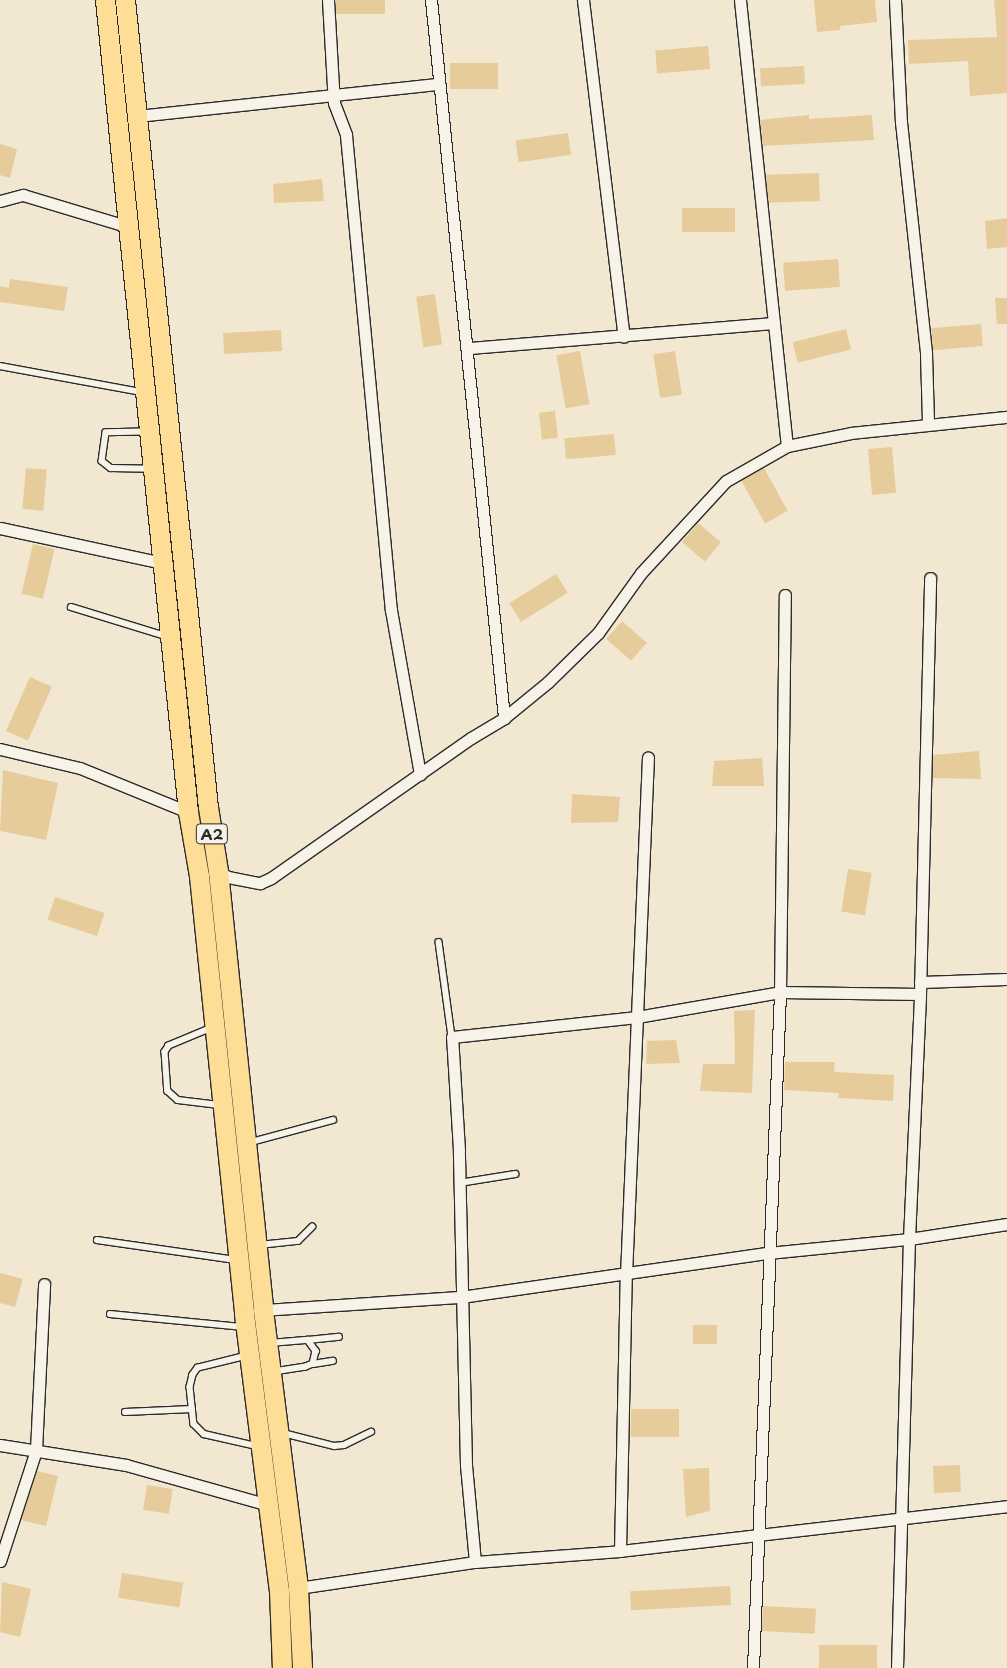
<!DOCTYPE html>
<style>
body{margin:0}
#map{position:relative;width:1007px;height:1668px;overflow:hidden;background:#f2e7d1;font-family:"Playpen Sans",sans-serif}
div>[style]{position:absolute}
.building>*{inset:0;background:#e6cc9b;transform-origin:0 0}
.roads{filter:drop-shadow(1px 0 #2b2b2b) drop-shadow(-1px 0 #2b2b2b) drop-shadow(0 1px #2b2b2b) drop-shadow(0 -1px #2b2b2b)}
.service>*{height:5.5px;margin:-2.75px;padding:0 2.75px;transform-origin:2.75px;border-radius:2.75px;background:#f7f3e8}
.minor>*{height:11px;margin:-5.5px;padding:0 5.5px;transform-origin:5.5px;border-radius:5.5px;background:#f7f3e8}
.trunk>*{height:19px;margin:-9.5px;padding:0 9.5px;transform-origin:9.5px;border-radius:9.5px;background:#fedd96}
span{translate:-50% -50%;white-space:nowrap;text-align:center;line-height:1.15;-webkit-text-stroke:4.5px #f7f3e8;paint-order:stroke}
.shield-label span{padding:1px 4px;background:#f7f3e8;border:1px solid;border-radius:4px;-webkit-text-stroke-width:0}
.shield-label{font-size:15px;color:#2b2b2b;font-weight:700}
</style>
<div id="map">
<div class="building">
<div style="left:336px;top:0;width:49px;height:14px"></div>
<div style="clip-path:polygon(814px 0,875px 0,877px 22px,840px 26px,840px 30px,817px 32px)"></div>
<div style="clip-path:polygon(994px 0,1007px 0,1007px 93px,970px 96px,968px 61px,909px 64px,908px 40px,997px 37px)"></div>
<div style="left:708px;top:46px;width:23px;height:53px;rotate:85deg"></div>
<div style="left:498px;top:63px;width:26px;height:48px;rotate:90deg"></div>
<div style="left:804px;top:66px;width:18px;height:44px;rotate:87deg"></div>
<div style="clip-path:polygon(809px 115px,809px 119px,872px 115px,874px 140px,763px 146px,760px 120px)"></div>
<div style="left:568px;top:133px;width:22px;height:53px;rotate:82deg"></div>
<div style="clip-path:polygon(0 144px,17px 149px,10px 178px,0 175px)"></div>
<div style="left:819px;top:173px;width:28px;height:53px;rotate:88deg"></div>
<div style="clip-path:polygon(322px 179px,324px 201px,274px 203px,273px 184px)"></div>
<div style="left:735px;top:208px;width:24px;height:53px;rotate:90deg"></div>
<div style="clip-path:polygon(1007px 218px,1007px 247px,987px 249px,985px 221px)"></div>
<div style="left:838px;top:259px;width:28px;height:55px;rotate:86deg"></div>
<div style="clip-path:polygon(10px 279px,68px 287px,64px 311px,0 302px,0 286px,9px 288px)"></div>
<div style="left:435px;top:294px;width:51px;height:19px;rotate:82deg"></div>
<div style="clip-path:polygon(995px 298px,1007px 298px,1007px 324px,997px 324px)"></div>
<div style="left:981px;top:324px;width:22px;height:50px;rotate:85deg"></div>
<div style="left:846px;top:329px;width:21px;height:55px;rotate:76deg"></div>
<div style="left:281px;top:330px;width:21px;height:58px;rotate:87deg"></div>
<div style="left:580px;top:351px;width:54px;height:24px;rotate:80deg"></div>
<div style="left:675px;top:351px;width:44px;height:22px;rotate:81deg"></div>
<div style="left:555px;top:411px;width:27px;height:16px;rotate:84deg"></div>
<div style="left:614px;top:434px;width:21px;height:50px;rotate:85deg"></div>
<div style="left:892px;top:447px;width:46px;height:24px;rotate:85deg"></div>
<div style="left:26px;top:468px;width:21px;height:41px;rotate:5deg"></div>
<div style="left:764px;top:468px;width:49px;height:26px;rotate:61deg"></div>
<div style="left:698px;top:523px;width:30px;height:25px;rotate:40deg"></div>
<div style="left:33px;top:544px;width:22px;height:51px;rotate:13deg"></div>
<div style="left:556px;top:574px;width:22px;height:55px;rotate:58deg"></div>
<div style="left:622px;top:621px;width:33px;height:24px;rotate:41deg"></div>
<div style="left:30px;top:677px;width:24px;height:59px;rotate:24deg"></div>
<div style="clip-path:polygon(979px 751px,981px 779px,933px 778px,933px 755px)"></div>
<div style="clip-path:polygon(762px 758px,764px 786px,712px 786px,714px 761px)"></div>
<div style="clip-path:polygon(3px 770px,58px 783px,46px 840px,0 831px)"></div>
<div style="clip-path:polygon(572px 794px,620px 797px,618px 822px,571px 823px)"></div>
<div style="left:848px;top:869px;width:24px;height:43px;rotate:9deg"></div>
<div style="left:55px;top:897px;width:52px;height:24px;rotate:18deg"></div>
<div style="clip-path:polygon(755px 1010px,752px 1093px,700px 1091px,703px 1064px,735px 1064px,734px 1011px)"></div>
<div style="clip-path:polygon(676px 1040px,680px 1063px,646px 1064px,647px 1041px)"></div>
<div style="clip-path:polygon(785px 1062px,835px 1062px,834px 1072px,894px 1075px,893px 1101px,838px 1098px,839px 1093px,784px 1090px)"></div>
<div style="clip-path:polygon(0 1273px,23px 1279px,15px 1307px,0 1303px)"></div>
<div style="left:693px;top:1325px;width:24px;height:19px"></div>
<div style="left:679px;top:1409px;width:28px;height:48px;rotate:90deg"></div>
<div style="left:960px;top:1465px;width:27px;height:27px;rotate:88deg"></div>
<div style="clip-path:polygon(709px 1468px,710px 1511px,686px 1517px,683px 1469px)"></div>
<div style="clip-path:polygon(37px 1471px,58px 1476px,46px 1526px,21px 1520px)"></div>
<div style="left:147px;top:1485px;width:26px;height:25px;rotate:9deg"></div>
<div style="left:122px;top:1573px;width:62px;height:25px;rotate:9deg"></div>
<div style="clip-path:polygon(2px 1582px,31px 1589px,20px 1637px,0 1632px)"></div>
<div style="left:730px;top:1586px;width:19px;height:100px;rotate:87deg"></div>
<div style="left:763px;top:1606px;width:53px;height:25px;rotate:3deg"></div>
<div style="left:819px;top:1645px;width:58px;height:23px"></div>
</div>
<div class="roads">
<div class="service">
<div style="left:0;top:366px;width:144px;rotate:10.4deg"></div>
<div style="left:145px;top:432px;width:39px;rotate:179deg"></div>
<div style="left:106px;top:433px;width:28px;rotate:98deg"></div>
<div style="left:102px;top:461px;width:11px;rotate:38deg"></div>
<div style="left:111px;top:468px;width:39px;rotate:1deg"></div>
<div style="left:71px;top:607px;width:99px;rotate:17deg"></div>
<div style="left:439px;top:942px;width:96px;rotate:82.2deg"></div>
<div style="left:212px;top:1028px;width:47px;rotate:157.3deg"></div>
<div style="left:169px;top:1046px;width:7px;rotate:124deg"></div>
<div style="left:165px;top:1052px;width:39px;rotate:86deg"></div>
<div style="left:168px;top:1091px;width:13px;rotate:42deg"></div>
<div style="left:178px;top:1100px;width:41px;rotate:7deg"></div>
<div style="left:248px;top:1143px;width:88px;rotate:-15.1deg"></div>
<div style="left:459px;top:1183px;width:57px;rotate:-9.1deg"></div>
<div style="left:97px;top:1240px;width:140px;rotate:8.2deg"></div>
<div style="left:259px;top:1245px;width:39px;rotate:-6deg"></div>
<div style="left:298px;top:1241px;width:20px;rotate:-45deg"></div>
<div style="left:110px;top:1314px;width:134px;rotate:5.6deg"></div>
<div style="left:308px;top:1340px;width:31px;rotate:-6deg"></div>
<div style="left:270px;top:1343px;width:38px;rotate:-5deg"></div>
<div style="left:308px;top:1340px;width:14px;rotate:54deg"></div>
<div style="left:316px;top:1351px;width:13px;rotate:103deg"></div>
<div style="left:313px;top:1364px;width:8px;rotate:157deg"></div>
<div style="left:306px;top:1367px;width:32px;rotate:171deg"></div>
<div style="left:247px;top:1356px;width:50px;rotate:166.2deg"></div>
<div style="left:198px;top:1368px;width:9px;rotate:126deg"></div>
<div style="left:193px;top:1375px;width:12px;rotate:104deg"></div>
<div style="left:190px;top:1387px;width:37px;rotate:84deg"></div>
<div style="left:194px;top:1424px;width:14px;rotate:45deg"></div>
<div style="left:204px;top:1434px;width:54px;rotate:12.8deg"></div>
<div style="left:313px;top:1364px;width:20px;rotate:-9deg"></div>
<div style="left:125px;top:1412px;width:67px;rotate:-2.6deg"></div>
<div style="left:283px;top:1433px;width:53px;rotate:14.3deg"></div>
<div style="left:334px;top:1446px;width:10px;rotate:-6deg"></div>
<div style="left:344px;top:1445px;width:30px;rotate:-26deg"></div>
</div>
<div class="minor">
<div style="left:328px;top:0;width:103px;rotate:86.7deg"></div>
<div style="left:334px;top:103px;width:34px;rotate:69deg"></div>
<div style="left:346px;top:135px;width:477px;rotate:84.6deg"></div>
<div style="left:391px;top:610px;width:167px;rotate:80deg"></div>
<div style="left:431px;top:0;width:722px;rotate:84.19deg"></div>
<div style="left:583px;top:0;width:339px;rotate:83.1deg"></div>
<div style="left:740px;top:0;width:448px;rotate:84deg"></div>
<div style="left:895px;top:0;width:122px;rotate:87.2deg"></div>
<div style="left:901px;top:122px;width:233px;rotate:83.8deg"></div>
<div style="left:926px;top:354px;width:69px;rotate:88.3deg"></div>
<div style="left:138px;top:116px;width:302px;rotate:-6.1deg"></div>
<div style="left:0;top:201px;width:24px;rotate:-15deg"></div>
<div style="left:23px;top:195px;width:111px;rotate:16.8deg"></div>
<div style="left:469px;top:348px;width:306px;rotate:-4.7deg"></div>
<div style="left:0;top:528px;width:167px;rotate:12.1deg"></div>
<div style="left:0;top:749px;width:82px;rotate:13.4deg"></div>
<div style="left:80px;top:768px;width:117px;rotate:22.2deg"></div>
<div style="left:218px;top:871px;width:12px;rotate:31deg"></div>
<div style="left:228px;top:877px;width:33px;rotate:11deg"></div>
<div style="left:260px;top:883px;width:12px;rotate:-24deg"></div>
<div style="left:271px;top:878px;width:244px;rotate:-35deg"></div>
<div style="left:471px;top:738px;width:39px;rotate:-31deg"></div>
<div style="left:504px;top:718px;width:57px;rotate:-39.3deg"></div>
<div style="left:548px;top:682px;width:70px;rotate:-44.4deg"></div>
<div style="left:598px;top:633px;width:74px;rotate:-54.4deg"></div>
<div style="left:641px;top:573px;width:125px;rotate:-47.3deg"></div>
<div style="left:726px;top:481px;width:70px;rotate:-29.8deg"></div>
<div style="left:787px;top:446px;width:65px;rotate:-11.5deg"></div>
<div style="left:851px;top:433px;width:157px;rotate:-5.9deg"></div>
<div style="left:920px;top:982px;width:87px;rotate:-2deg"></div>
<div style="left:263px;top:1310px;width:198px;rotate:-3.8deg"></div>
<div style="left:461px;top:1297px;width:310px;rotate:-8.2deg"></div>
<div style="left:768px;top:1253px;width:142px;rotate:-5.7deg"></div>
<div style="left:909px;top:1239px;width:99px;rotate:-8.7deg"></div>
<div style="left:0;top:1445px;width:128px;rotate:9deg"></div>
<div style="left:126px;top:1465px;width:148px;rotate:15.7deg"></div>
<div style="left:620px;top:1551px;width:276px;rotate:-88.8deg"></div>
<div style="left:626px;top:1275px;width:518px;rotate:-87.57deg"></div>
<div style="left:0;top:1561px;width:117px;rotate:-72deg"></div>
<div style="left:36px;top:1450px;width:166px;rotate:-87.2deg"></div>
<div style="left:475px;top:1562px;width:97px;rotate:-95.3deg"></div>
<div style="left:466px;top:1465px;width:315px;rotate:-91.3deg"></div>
<div style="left:459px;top:1150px;width:113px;rotate:-93.5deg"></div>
<div style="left:452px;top:1037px;width:186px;rotate:-6.2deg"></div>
<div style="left:637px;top:1017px;width:145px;rotate:-9.9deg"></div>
<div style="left:780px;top:992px;width:140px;rotate:0.8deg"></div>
<div style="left:298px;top:1588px;width:179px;rotate:-8.4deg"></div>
<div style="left:475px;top:1562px;width:145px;rotate:-4.3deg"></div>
<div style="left:620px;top:1551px;width:390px;rotate:-6.6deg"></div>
<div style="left:753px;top:1668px;width:677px;rotate:-87.71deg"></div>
<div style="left:780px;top:992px;width:397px;rotate:-89.3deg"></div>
<div style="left:897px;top:1668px;width:429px;rotate:-88.4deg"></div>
<div style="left:909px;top:1239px;width:245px;rotate:-87.4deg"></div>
<div style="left:920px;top:994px;width:416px;rotate:-88.6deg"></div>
</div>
<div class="trunk">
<div style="left:105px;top:0;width:816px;rotate:84.16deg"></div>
<div style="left:188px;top:812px;width:65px;rotate:80.2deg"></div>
<div style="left:199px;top:876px;width:440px;rotate:84.1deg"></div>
<div style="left:244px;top:1314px;width:279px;rotate:82.8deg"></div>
<div style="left:279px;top:1591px;width:77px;rotate:87.8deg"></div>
<div style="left:125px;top:0;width:811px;rotate:84.13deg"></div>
<div style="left:208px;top:807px;width:65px;rotate:81.1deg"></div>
<div style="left:218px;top:871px;width:441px;rotate:84.1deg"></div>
<div style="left:263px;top:1310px;width:280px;rotate:82.8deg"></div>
<div style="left:298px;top:1588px;width:80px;rotate:87.1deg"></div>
</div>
</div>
<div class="shield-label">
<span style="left:212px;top:834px">A2</span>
</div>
</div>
